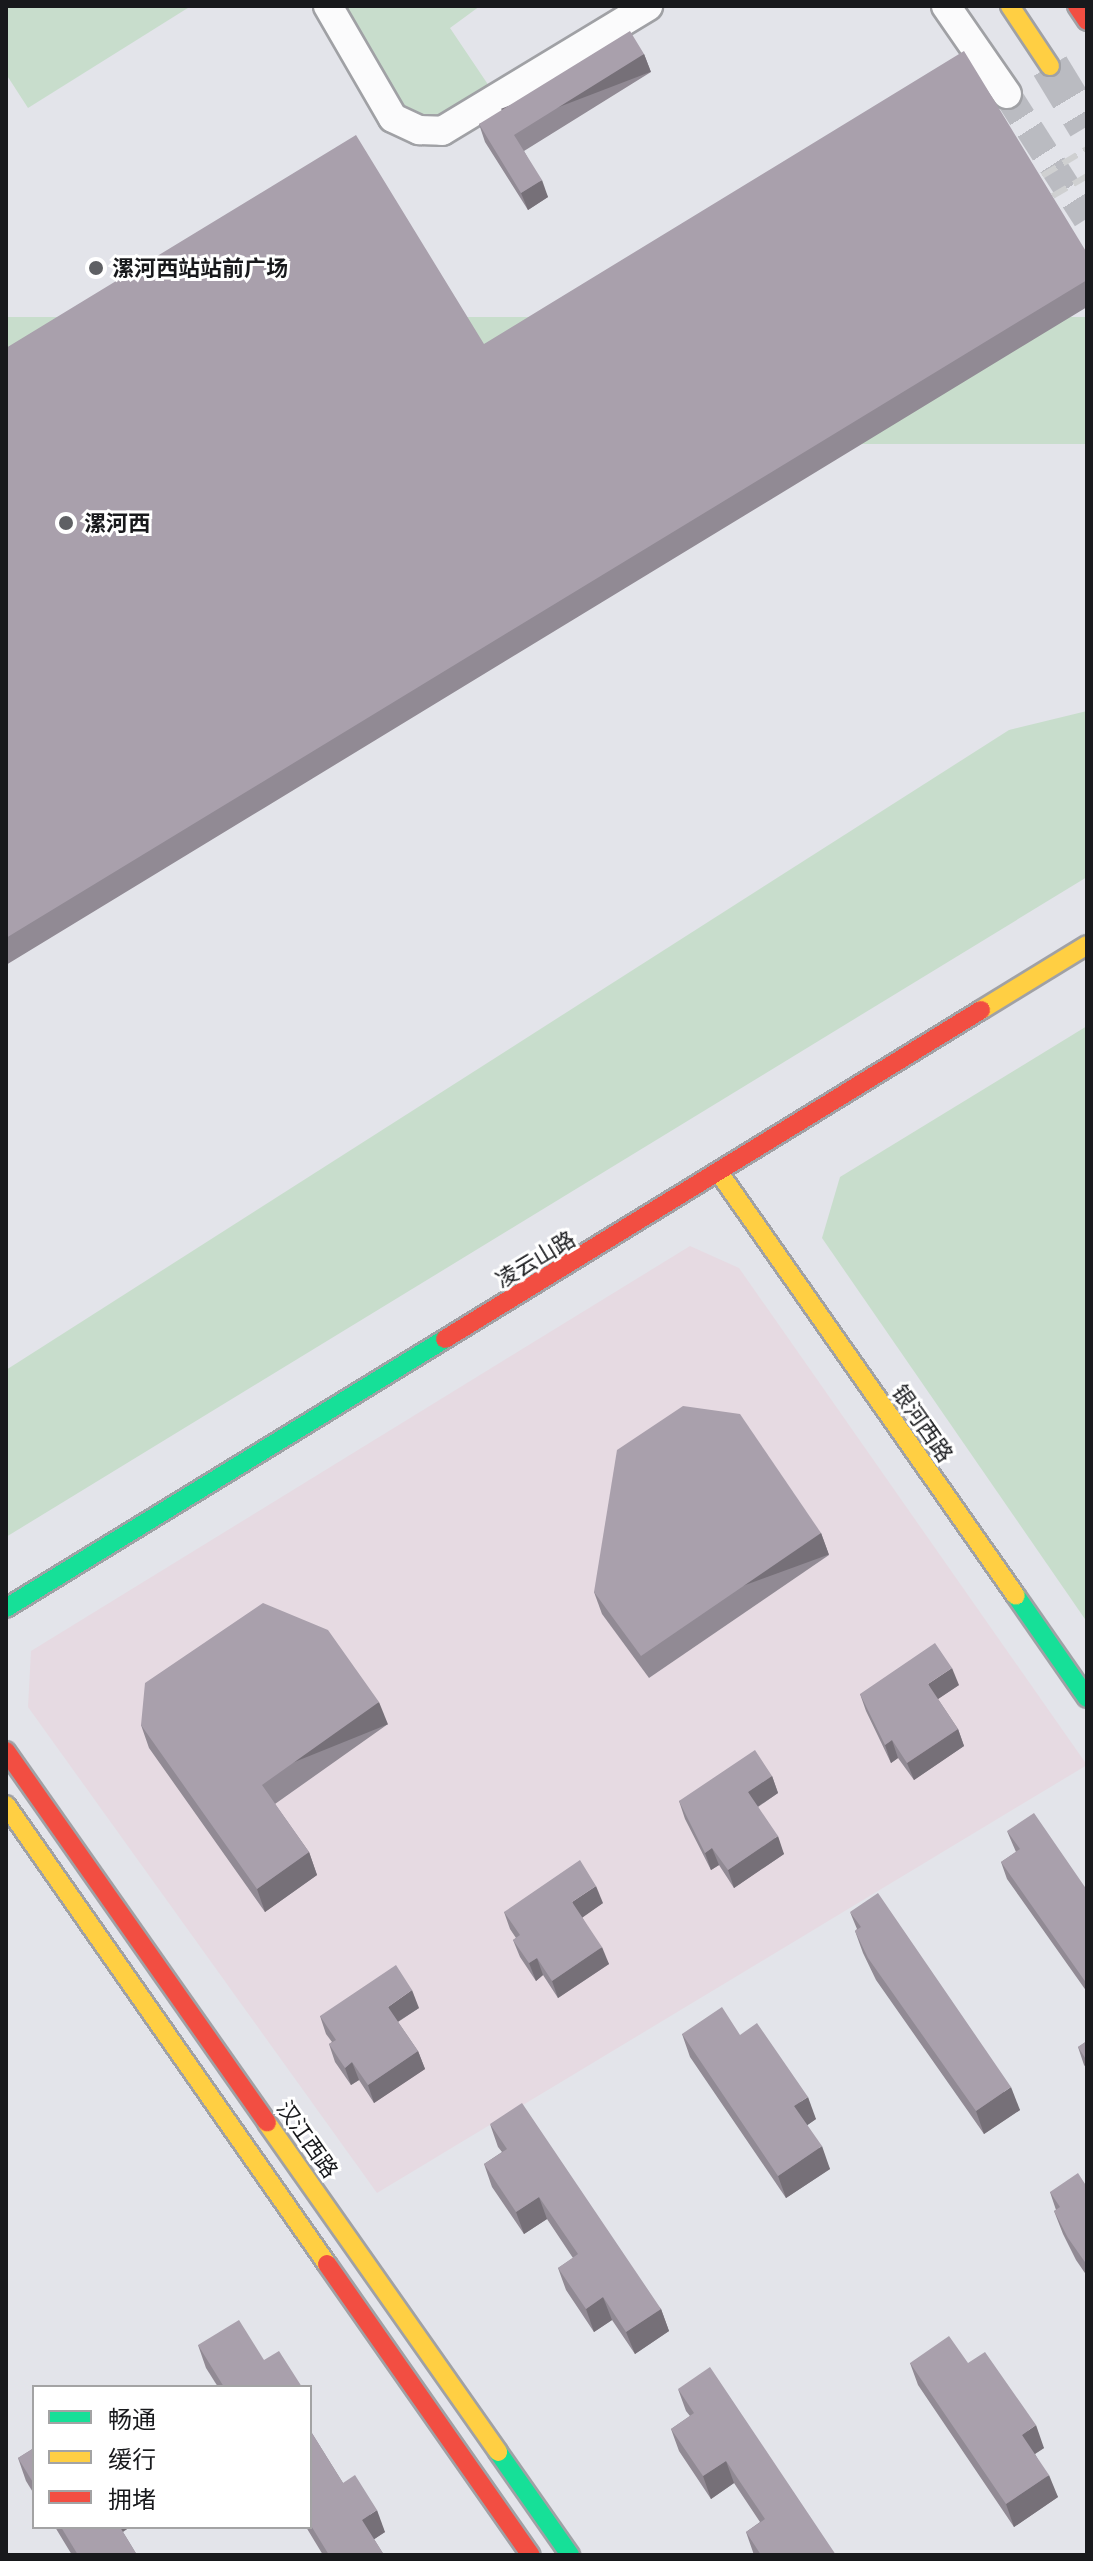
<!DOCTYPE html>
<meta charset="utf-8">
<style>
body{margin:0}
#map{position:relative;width:1093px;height:2561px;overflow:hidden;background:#e3e4ea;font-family:"Golos Text","Noto Sans SC",sans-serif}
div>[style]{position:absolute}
.commercial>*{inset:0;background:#e6dae2}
.green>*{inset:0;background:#c8ddcc;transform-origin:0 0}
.street-tunnel>*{height:28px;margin-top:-14px;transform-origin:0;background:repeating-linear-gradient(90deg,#babbc1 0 28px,transparent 0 42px)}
.secondary-tunnel>*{height:38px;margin-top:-19px;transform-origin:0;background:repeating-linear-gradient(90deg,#babbc1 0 38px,transparent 0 57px)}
.roads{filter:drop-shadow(2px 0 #a0a1a5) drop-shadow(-2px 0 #a0a1a5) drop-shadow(0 2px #a0a1a5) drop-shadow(0 -2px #a0a1a5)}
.street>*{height:28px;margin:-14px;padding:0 14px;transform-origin:14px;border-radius:14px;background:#fbfbfc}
.fast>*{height:18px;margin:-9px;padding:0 9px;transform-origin:9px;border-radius:9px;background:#16e098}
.slow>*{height:18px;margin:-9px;padding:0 9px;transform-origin:9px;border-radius:9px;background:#ffcf43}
.jam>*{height:18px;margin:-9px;padding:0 9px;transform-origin:9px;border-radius:9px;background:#f24e42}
.rail>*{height:6px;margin-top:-3px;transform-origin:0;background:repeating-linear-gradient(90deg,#cfd0d1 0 16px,transparent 0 24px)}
.wall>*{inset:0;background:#918a94}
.shaded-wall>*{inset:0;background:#767078;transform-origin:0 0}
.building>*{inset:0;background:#a9a0ac}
.dots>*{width:22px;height:22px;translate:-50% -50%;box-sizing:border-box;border:4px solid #fff;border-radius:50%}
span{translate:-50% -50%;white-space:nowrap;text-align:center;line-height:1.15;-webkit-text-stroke:6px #fff;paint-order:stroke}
.poi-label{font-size:22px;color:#18191c;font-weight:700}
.left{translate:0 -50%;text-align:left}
.street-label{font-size:22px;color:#18191c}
.frame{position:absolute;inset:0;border:8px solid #18191c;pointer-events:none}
.legend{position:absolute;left:32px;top:2385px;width:280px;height:144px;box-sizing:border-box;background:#fff;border:2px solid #a3a3a4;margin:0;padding:10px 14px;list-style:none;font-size:24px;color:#18191c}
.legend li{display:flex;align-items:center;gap:16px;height:40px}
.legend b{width:40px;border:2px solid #a3a3a4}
</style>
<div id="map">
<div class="commercial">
<div style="clip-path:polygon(690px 1246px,739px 1268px,1087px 1765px,377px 2193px,28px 1707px,31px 1651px)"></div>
</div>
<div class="green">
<div style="clip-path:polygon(191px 6px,28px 108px,6px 74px,8px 6px)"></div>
<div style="clip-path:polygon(338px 6px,480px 6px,450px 28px,489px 86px,439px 119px,404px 114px)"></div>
<div style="left:1087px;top:317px;width:127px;height:1265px;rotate:90deg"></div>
<div style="clip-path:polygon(1087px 711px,1087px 877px,6px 1537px,6px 1370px,1009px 730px)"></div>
<div style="clip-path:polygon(1087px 1026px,1087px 1622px,822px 1238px,840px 1177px)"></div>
</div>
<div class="street-tunnel">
<div style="left:1007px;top:94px;width:148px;rotate:57.4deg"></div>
</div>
<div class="secondary-tunnel">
<div style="left:1050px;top:66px;width:71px;rotate:58.8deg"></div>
</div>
<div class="roads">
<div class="street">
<div style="left:328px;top:6px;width:129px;rotate:59.9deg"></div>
<div style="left:393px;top:118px;width:29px;rotate:25deg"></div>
<div style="left:419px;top:130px;width:23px;rotate:2deg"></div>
<div style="left:442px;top:131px;width:241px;rotate:-31.2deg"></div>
<div style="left:946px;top:6px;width:107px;rotate:55.3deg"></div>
</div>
<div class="fast">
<div style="left:1016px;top:1596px;width:124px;rotate:55.2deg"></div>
<div style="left:6px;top:1608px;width:515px;rotate:-31.5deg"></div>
<div style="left:498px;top:2452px;width:126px;rotate:55deg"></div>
</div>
<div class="slow">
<div style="left:1010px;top:6px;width:72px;rotate:56.3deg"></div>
<div style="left:981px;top:1010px;width:124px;rotate:-31.5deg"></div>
<div style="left:720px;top:1174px;width:515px;rotate:54.95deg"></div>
<div style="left:6px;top:1805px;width:560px;rotate:55.03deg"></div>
<div style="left:267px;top:2123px;width:402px;rotate:54.9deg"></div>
</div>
<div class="jam">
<div style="left:1077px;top:6px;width:18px;rotate:56deg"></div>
<div style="left:445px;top:1339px;width:629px;rotate:-31.54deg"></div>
<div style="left:6px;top:1751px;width:454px;rotate:54.9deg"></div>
<div style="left:327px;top:2264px;width:355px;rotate:55deg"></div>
</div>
</div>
<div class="rail">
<div style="left:1022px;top:188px;width:76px;rotate:-31deg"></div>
<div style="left:1032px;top:208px;width:64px;rotate:-30.2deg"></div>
</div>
<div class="wall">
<div style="clip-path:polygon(644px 54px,651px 72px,524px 151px,548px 197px,528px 210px,485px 142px,479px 124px)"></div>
<div style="clip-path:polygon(1087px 253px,1087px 307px,6px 965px,6px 348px,484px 344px)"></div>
<div style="clip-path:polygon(821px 1533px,829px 1555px,649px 1678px,602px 1614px,594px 1592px)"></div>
<div style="clip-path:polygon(959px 1685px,938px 1699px,958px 1729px,964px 1746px,914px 1780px,898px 1758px,891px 1763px,866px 1711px,860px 1694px)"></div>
<div style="clip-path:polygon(388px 1724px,275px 1804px,309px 1852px,317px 1875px,265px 1912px,149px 1748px,141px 1725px)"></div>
<div style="clip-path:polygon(772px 1776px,778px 1793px,758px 1807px,784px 1854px,734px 1888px,719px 1865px,711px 1870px,685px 1819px,679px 1801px)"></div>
<div style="clip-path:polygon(1007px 1831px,1087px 1890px,1087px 1992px,1007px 1879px,1001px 1862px,1016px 1852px)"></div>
<div style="clip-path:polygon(603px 1903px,582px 1917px,609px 1964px,558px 1998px,543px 1975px,536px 1981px,520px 1957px,513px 1940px,516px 1938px,510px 1929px,504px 1912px)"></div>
<div style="clip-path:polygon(850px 1912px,1020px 2110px,984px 2134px,876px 1980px,863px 1953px,855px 1931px,857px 1929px)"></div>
<div style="clip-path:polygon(419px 2008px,398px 2022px,418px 2051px,425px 2069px,374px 2103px,359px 2080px,351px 2085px,335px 2062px,329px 2044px,332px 2042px,326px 2034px,320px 2016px)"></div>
<div style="clip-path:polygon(682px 2034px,740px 2035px,816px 2119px,807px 2125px,830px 2169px,786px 2198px,690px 2057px)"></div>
<div style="clip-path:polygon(1087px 2041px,1087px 2069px,1084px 2065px,1078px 2047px)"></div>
<div style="clip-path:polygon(490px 2124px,661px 2309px,669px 2331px,635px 2354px,612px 2320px,594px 2332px,566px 2290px,558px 2268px,573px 2258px,547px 2219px,524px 2234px,492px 2187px,484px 2164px,502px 2152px,498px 2147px)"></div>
<div style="clip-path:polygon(1087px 2187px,1087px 2276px,1076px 2260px,1063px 2234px,1054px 2211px,1056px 2210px,1050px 2192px)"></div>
<div style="clip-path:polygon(198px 2345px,264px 2360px,302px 2387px,218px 2387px,206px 2368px)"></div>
<div style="clip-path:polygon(910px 2363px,968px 2363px,1044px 2448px,1035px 2454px,1058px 2497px,1014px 2527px,918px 2385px)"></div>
<div style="clip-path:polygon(678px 2389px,836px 2555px,754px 2555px,746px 2532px,760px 2522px,734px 2483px,711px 2499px,679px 2451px,671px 2429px,690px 2416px,686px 2411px)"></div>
<div style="clip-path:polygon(310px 2430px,343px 2483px,385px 2532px,374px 2539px,384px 2555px,323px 2555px,306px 2527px,310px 2527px)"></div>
<div style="clip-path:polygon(34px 2448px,34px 2494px,26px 2481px,18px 2458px)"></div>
<div style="clip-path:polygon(55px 2527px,130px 2527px,123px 2532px,137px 2555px,72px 2555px)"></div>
</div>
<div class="shaded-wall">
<div style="left:644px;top:54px;width:19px;height:153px;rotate:69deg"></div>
<div style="clip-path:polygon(542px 180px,548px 197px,528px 210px,521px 193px)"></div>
<div style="left:821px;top:1533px;width:23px;height:218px;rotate:70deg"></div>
<div style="clip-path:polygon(952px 1668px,959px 1685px,935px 1701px,928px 1684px)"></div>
<div style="left:379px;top:1702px;width:24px;height:143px;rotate:68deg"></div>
<div style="clip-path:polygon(958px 1729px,964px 1746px,914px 1780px,907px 1763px)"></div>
<div style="clip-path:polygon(892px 1740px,898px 1758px,891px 1763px,885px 1745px)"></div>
<div style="clip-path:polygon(772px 1776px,778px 1793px,754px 1809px,748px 1792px)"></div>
<div style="clip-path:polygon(778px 1836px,784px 1854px,734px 1888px,728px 1870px)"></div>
<div style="clip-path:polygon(712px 1848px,719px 1865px,711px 1870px,705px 1853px)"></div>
<div style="clip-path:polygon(309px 1852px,317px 1875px,265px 1912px,257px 1889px)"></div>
<div style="clip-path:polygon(596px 1886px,603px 1903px,579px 1920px,572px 1902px)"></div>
<div style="clip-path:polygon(602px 1947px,609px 1964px,558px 1998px,552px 1981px)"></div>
<div style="clip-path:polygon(537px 1958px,543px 1975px,536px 1981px,529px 1963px)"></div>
<div style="clip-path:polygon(412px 1990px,419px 2008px,394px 2024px,388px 2007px)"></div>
<div style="clip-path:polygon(418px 2051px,425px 2069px,374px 2103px,368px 2085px)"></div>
<div style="clip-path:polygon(352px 2062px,359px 2080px,351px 2085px,345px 2068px)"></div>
<div style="clip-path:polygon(1011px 2087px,1020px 2110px,984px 2134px,976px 2111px)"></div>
<div style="clip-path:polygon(808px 2097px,816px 2119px,802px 2129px,794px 2106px)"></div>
<div style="clip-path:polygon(822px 2146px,830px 2169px,786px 2198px,778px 2176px)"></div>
<div style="clip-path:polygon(539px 2197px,547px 2219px,524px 2234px,516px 2212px)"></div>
<div style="clip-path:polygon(603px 2297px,612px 2320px,594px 2332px,586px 2309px)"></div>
<div style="clip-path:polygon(661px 2309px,669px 2331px,635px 2354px,626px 2332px)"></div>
<div style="clip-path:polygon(1036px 2425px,1044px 2448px,1030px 2457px,1022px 2435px)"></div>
<div style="clip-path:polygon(726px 2461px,734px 2483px,711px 2499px,703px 2476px)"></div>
<div style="clip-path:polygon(1049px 2475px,1058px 2497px,1014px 2527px,1006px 2504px)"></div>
<div style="clip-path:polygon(377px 2510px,385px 2532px,370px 2542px,362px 2520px)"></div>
<div style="clip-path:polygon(116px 2527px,130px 2527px,119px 2534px)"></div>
</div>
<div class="building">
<div style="clip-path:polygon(630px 31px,644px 54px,514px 135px,542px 180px,521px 193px,479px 124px)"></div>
<div style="clip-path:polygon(964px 51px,1087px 253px,1087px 280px,6px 938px,6px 348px,356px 135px,484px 344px)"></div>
<div style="clip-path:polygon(683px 1406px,740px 1414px,821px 1533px,641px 1656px,594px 1592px,617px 1450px)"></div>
<div style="clip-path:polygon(263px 1603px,328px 1630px,379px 1702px,262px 1785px,309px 1852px,257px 1889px,141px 1725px,145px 1683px)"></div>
<div style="clip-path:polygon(935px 1643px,952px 1668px,928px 1684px,958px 1729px,907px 1763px,892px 1740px,885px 1745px,860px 1694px)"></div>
<div style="clip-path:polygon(755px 1750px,772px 1776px,748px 1792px,778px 1836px,728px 1870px,712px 1848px,705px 1853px,679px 1801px)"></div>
<div style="clip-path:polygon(1034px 1813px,1087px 1890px,1087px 1984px,1001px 1862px,1020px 1849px,1007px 1831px)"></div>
<div style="clip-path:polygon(580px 1860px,596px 1886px,572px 1902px,602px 1947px,552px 1981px,537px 1958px,529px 1963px,513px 1940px,520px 1935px,504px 1912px)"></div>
<div style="clip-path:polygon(878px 1893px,1011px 2087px,976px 2111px,868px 1958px,855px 1931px,861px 1927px,850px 1912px)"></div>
<div style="clip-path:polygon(396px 1965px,412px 1990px,388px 2007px,418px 2051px,368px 2085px,352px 2062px,345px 2068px,329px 2044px,336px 2040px,320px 2016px)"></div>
<div style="clip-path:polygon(722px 2007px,740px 2035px,757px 2023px,808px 2097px,794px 2106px,822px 2146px,778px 2176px,682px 2034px)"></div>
<div style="clip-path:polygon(1087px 2041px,1087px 2061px,1078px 2047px)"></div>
<div style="clip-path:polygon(522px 2103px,661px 2309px,626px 2332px,603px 2297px,586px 2309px,558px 2268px,578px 2254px,539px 2197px,516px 2212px,484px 2164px,507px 2149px,490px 2124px)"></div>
<div style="clip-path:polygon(1078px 2173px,1087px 2187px,1087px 2265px,1068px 2238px,1054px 2211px,1060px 2207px,1050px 2192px)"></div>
<div style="clip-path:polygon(239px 2320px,264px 2360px,279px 2351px,302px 2387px,224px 2387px,198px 2345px)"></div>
<div style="clip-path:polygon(949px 2336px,968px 2363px,985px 2352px,1036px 2425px,1022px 2435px,1049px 2475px,1006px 2504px,910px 2363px)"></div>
<div style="clip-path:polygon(710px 2367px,836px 2555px,761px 2555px,746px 2532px,765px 2519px,726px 2461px,703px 2476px,671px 2429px,694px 2413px,678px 2389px)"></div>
<div style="clip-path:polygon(310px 2430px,343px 2483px,355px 2475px,377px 2510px,362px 2520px,384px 2555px,329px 2555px,310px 2524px)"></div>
<div style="clip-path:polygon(34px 2448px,34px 2484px,18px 2458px)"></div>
<div style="clip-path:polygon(61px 2527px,120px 2527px,137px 2555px,78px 2555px)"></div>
</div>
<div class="dots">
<div style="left:96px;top:268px;background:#5f6064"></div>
<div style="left:66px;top:523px;background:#5f6064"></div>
</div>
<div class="poi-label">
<span class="left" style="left:112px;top:268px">漯河西站站前广场</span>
<span class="left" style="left:84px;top:523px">漯河西</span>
</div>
<div class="street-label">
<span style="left:535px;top:1259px;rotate:-31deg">凌云山路</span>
<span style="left:923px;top:1423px;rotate:55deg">银河西路</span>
<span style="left:308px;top:2139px;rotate:55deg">汉江西路</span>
</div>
<div class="frame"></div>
<ul class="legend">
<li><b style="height:10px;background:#16e098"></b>畅通</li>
<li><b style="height:10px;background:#ffcf43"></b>缓行</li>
<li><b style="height:10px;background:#f24e42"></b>拥堵</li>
</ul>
</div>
